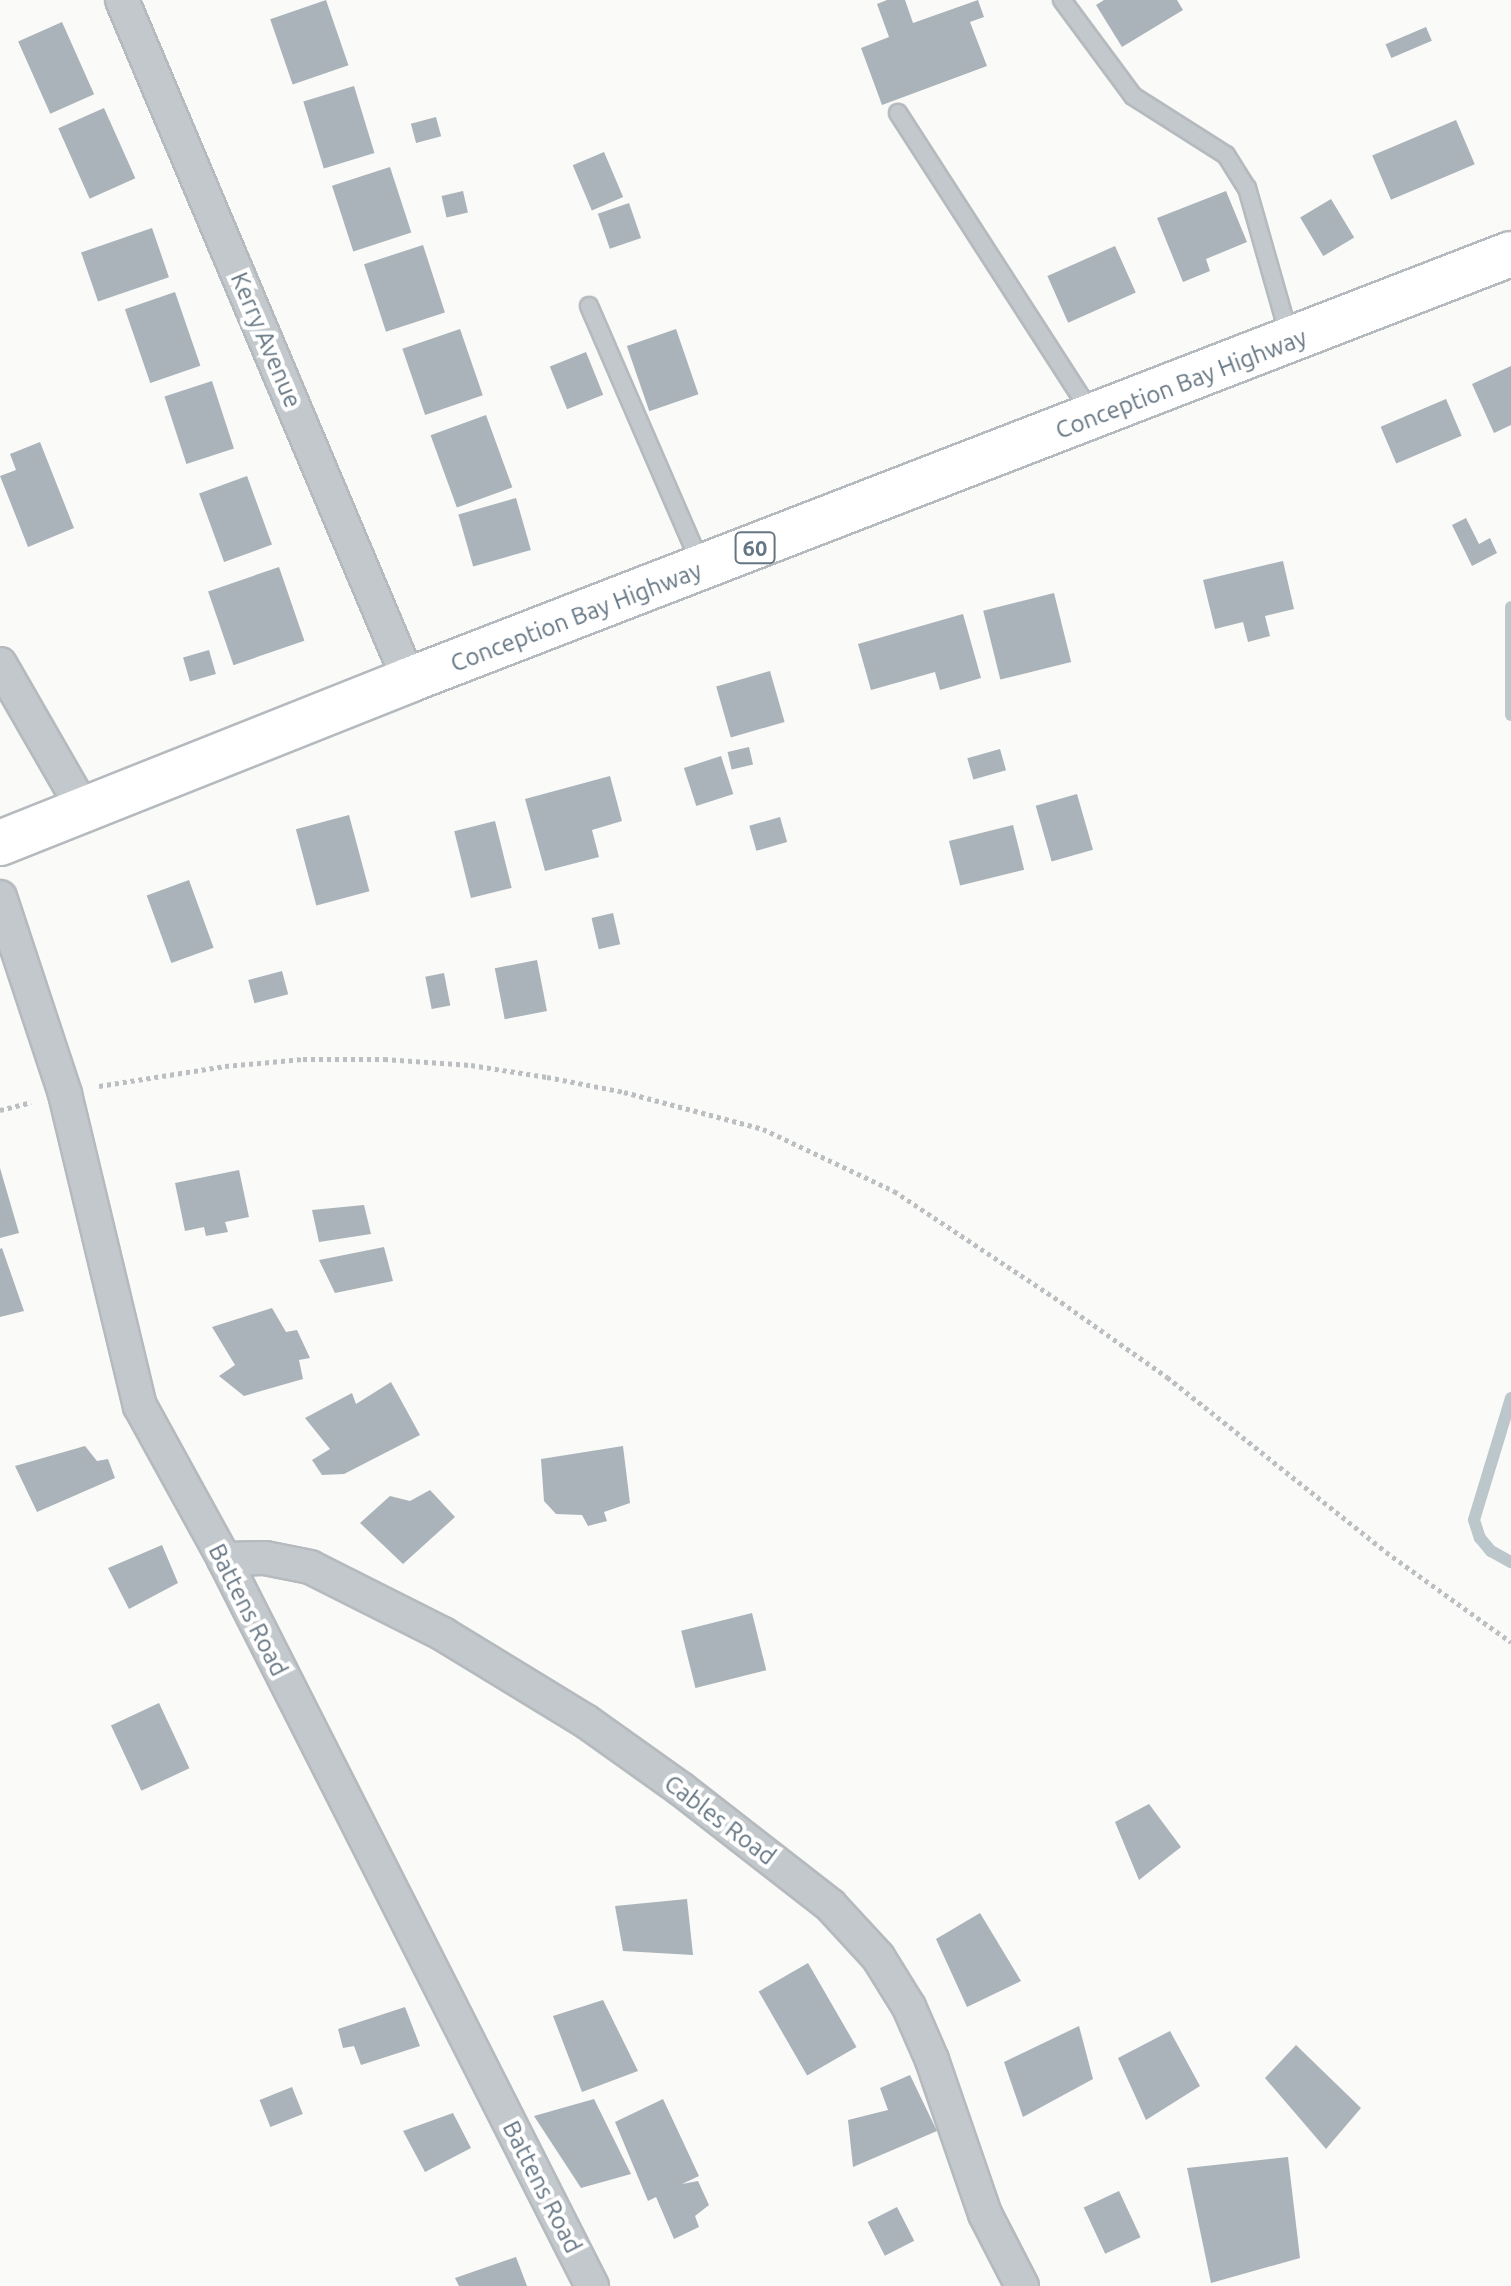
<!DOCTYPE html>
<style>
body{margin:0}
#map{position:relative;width:1511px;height:2286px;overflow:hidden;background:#fafaf8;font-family:Ubuntu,sans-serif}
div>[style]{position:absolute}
.stream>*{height:12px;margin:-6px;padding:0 6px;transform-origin:6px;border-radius:6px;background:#bbc7cb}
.building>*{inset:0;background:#aab3b9;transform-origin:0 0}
.path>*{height:5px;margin-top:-2.5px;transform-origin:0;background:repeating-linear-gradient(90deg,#bbbfc2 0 4px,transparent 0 8px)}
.roads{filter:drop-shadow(2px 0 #b5babe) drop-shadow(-2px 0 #b5babe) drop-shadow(0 2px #b5babe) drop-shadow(0 -2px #b5babe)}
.service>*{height:16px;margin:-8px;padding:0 8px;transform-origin:8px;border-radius:8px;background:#c3c8cc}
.minor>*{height:32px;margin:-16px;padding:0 16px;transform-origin:16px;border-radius:16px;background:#c3c8cc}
.primary>*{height:44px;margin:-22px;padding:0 22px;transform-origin:22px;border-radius:22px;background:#fff}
span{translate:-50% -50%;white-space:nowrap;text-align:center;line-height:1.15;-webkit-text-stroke:8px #fff;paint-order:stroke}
.shield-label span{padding:2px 6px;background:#fff;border:2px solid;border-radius:6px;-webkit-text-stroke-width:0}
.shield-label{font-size:22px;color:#657683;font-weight:700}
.street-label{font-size:24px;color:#657683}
</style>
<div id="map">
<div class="stream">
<div style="left:1511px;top:607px;width:108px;rotate:90deg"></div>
<div style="left:1511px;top:1398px;width:127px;rotate:106.9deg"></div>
<div style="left:1474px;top:1520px;width:19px;rotate:72deg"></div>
<div style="left:1480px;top:1538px;width:17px;rotate:50deg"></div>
<div style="left:1491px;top:1551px;width:23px;rotate:29deg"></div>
</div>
<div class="building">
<div style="left:326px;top:0;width:69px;height:59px;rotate:71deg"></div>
<div style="clip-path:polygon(887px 0,905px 0,913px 23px,978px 0,984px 17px,970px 22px,987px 66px,882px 105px,861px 48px,889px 37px,877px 4px)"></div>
<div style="clip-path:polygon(1104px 0,1177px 0,1183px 10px,1122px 47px,1096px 5px)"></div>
<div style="left:62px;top:22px;width:79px;height:48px;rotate:66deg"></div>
<div style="left:1426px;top:27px;width:15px;height:44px;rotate:67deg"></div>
<div style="left:354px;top:86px;width:70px;height:53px;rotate:73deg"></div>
<div style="left:104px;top:108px;width:77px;height:50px;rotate:66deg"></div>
<div style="left:436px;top:117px;width:20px;height:26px;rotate:75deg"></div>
<div style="left:1456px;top:120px;width:48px;height:91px;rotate:67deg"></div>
<div style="left:604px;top:152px;width:49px;height:34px;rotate:67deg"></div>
<div style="left:390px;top:167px;width:69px;height:61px;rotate:72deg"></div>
<div style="left:463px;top:191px;width:22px;height:22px;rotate:77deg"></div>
<div style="clip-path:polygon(1226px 191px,1247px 242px,1206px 259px,1210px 271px,1183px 282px,1157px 218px)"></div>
<div style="left:1331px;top:199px;width:45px;height:36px;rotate:59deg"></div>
<div style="left:629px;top:203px;width:37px;height:33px;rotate:71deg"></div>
<div style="left:152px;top:228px;width:52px;height:75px;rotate:71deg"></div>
<div style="left:423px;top:245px;width:71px;height:62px;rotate:72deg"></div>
<div style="left:1115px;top:246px;width:51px;height:74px;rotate:66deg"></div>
<div style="left:175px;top:292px;width:78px;height:53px;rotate:71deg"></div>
<div style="left:460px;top:329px;width:70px;height:61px;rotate:71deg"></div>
<div style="left:676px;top:329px;width:69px;height:52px;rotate:71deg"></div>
<div style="left:586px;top:352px;width:46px;height:39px;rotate:68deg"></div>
<div style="clip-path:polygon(1511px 366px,1511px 425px,1494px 433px,1472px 384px)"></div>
<div style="left:212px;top:381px;width:71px;height:50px;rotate:72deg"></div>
<div style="left:1446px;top:399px;width:40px;height:71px;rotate:67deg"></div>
<div style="left:486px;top:415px;width:77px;height:59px;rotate:70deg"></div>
<div style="clip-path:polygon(40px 442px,74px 528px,28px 547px,0 476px,16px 470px,10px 454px)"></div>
<div style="left:247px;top:476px;width:73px;height:51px;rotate:70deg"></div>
<div style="left:516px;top:498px;width:54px;height:60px;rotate:74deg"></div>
<div style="clip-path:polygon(1466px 518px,1479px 544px,1490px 538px,1497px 553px,1472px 566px,1452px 525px)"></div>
<div style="clip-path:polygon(1283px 561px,1294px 609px,1265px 616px,1270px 636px,1248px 642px,1243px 622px,1215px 629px,1203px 580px)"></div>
<div style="left:279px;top:567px;width:78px;height:75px;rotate:71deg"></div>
<div style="left:1054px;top:593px;width:71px;height:73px;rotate:76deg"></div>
<div style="clip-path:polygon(963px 614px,981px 678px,940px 690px,935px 672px,871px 690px,858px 644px)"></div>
<div style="left:209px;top:650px;width:25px;height:27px;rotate:74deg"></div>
<div style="left:770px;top:671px;width:53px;height:56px;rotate:74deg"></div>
<div style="left:749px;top:747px;width:18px;height:22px;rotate:77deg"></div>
<div style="left:1000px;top:749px;width:22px;height:34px;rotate:74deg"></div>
<div style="left:721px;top:756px;width:40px;height:39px;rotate:72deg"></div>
<div style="clip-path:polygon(610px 776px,622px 821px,592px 830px,599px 857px,545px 871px,525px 799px)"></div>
<div style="left:1077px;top:794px;width:58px;height:43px;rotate:74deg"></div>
<div style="left:349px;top:815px;width:79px;height:55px;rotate:75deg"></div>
<div style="left:780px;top:817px;width:26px;height:32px;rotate:74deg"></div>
<div style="left:495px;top:821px;width:69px;height:42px;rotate:76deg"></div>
<div style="left:1013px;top:825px;width:46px;height:66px;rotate:76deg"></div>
<div style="left:189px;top:880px;width:72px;height:45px;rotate:70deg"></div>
<div style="left:613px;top:913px;width:32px;height:22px;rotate:77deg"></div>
<div style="left:537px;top:960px;width:52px;height:43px;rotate:79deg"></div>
<div style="left:282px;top:971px;width:24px;height:35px;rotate:75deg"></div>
<div style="left:444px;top:973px;width:33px;height:19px;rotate:79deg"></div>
<div style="clip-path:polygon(0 1168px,19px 1233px,0 1238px)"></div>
<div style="clip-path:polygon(239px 1170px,249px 1217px,225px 1222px,228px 1232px,206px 1236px,204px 1227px,185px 1231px,175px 1183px)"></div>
<div style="clip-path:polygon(364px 1205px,371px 1234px,319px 1242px,312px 1210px)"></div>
<div style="clip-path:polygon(384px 1247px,393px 1281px,335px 1293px,319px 1260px)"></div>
<div style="clip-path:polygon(2px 1248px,24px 1311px,0 1317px,0 1249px)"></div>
<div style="clip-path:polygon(272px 1308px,286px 1332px,297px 1330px,310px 1358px,299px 1360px,303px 1379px,244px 1396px,219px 1376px,235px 1365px,212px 1327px)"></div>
<div style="clip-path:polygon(391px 1382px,420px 1435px,344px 1474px,322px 1475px,312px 1460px,330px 1449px,305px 1418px,352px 1393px,356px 1404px)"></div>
<div style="clip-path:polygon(85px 1446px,97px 1461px,108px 1459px,115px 1478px,37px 1512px,15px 1466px)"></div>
<div style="clip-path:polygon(623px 1446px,630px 1503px,604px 1512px,607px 1521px,588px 1526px,582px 1515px,556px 1514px,544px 1501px,541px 1459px)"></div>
<div style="clip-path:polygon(430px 1490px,455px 1517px,403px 1564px,360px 1523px,390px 1496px,410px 1501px)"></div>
<div style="clip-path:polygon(162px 1545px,178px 1583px,129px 1609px,108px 1568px)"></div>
<div style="left:752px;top:1613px;width:59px;height:73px;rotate:76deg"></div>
<div style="left:159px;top:1703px;width:72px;height:53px;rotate:65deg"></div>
<div style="clip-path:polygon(1149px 1804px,1181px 1847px,1139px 1880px,1115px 1822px)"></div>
<div style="clip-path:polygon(687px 1899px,693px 1955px,623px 1951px,615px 1906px)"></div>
<div style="clip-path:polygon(980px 1913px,1021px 1981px,967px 2007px,936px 1939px)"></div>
<div style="left:808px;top:1963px;width:97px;height:57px;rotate:60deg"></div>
<div style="clip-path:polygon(603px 2000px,638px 2071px,582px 2092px,553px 2016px)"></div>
<div style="clip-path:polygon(405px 2007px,420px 2046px,361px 2065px,354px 2046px,343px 2048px,338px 2029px)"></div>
<div style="clip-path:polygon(1079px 2026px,1093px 2079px,1023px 2117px,1004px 2062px)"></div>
<div style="clip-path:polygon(1170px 2031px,1200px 2086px,1146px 2120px,1118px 2058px)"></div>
<div style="clip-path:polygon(1296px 2045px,1361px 2108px,1326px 2149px,1265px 2078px)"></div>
<div style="clip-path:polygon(910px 2075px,937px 2131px,853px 2167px,848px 2120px,888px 2110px,880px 2088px)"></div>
<div style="left:292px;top:2087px;width:29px;height:35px;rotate:68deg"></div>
<div style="clip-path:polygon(594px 2099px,631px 2174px,581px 2188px,534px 2116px)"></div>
<div style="clip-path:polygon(663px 2099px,699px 2176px,682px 2184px,698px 2181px,709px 2205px,695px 2216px,699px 2227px,674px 2239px,656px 2197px,648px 2201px,615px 2122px)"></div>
<div style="clip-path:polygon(453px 2113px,471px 2148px,425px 2172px,403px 2131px)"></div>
<div style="clip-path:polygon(1288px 2157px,1300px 2258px,1211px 2283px,1187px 2168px)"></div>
<div style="left:1119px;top:2191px;width:51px;height:39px;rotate:65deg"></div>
<div style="left:897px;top:2207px;width:38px;height:33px;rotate:63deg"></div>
<div style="clip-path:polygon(516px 2257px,527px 2286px,459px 2286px,455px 2278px)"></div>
</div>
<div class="path">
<div style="left:99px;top:1086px;width:128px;rotate:-9deg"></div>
<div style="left:225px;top:1066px;width:78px;rotate:-5.1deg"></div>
<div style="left:303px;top:1059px;width:81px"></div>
<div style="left:384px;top:1059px;width:87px;rotate:3.9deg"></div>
<div style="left:471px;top:1065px;width:77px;rotate:9deg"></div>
<div style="left:547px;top:1077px;width:78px;rotate:11deg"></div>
<div style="left:624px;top:1092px;width:144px;rotate:14.9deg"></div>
<div style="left:763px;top:1129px;width:145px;rotate:25.3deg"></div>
<div style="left:894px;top:1191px;width:201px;rotate:33.6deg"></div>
<div style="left:1061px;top:1302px;width:130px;rotate:35.3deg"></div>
<div style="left:1167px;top:1377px;width:280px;rotate:38.6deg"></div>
<div style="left:1386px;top:1552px;width:154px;rotate:35.8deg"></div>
<div style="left:0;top:1110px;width:32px;rotate:-14deg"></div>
</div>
<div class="roads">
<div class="service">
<div style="left:1062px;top:0;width:119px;rotate:53.5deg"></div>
<div style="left:1133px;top:96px;width:110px;rotate:32.4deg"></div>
<div style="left:1226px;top:155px;width:39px;rotate:58deg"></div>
<div style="left:1247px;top:188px;width:157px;rotate:74.1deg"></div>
<div style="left:898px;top:113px;width:357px;rotate:57.2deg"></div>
<div style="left:589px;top:306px;width:284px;rotate:66.6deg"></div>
</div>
<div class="minor">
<div style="left:122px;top:0;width:738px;rotate:67.12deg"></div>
<div style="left:0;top:664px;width:168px;rotate:60.1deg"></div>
<div style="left:0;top:897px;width:207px;rotate:71.7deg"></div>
<div style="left:65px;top:1094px;width:321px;rotate:76.5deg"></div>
<div style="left:140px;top:1406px;width:175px;rotate:61.2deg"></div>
<div style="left:224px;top:1559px;width:815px;rotate:63.15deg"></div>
<div style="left:224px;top:1559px;width:41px;rotate:-1.4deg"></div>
<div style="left:265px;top:1558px;width:46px;rotate:11.3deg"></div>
<div style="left:310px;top:1567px;width:149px;rotate:26.7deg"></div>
<div style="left:443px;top:1634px;width:169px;rotate:31.4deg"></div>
<div style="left:587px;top:1722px;width:115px;rotate:35.5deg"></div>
<div style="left:681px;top:1789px;width:189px;rotate:37.9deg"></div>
<div style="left:830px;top:1905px;width:71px;rotate:47.3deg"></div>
<div style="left:878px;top:1957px;width:59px;rotate:58.2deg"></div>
<div style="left:909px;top:2007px;width:58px;rotate:66.5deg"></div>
<div style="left:932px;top:2060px;width:163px;rotate:71deg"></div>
<div style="left:985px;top:2214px;width:81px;rotate:62.8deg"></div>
</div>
<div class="primary">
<div style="left:0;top:843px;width:440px;rotate:-21.7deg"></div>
<div style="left:409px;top:680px;width:1181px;rotate:-21.14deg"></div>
</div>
</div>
<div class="shield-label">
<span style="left:755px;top:548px">60</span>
</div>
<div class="street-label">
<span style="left:266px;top:340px;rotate:67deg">Kerry Avenue</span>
<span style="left:1181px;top:384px;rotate:-21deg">Conception Bay Highway</span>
<span style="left:576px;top:617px;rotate:-21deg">Conception Bay Highway</span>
<span style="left:248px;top:1610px;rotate:63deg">Battens Road</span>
<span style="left:720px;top:1820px;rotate:37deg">Cables Road</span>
<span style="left:542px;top:2187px;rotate:63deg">Battens Road</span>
</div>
</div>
